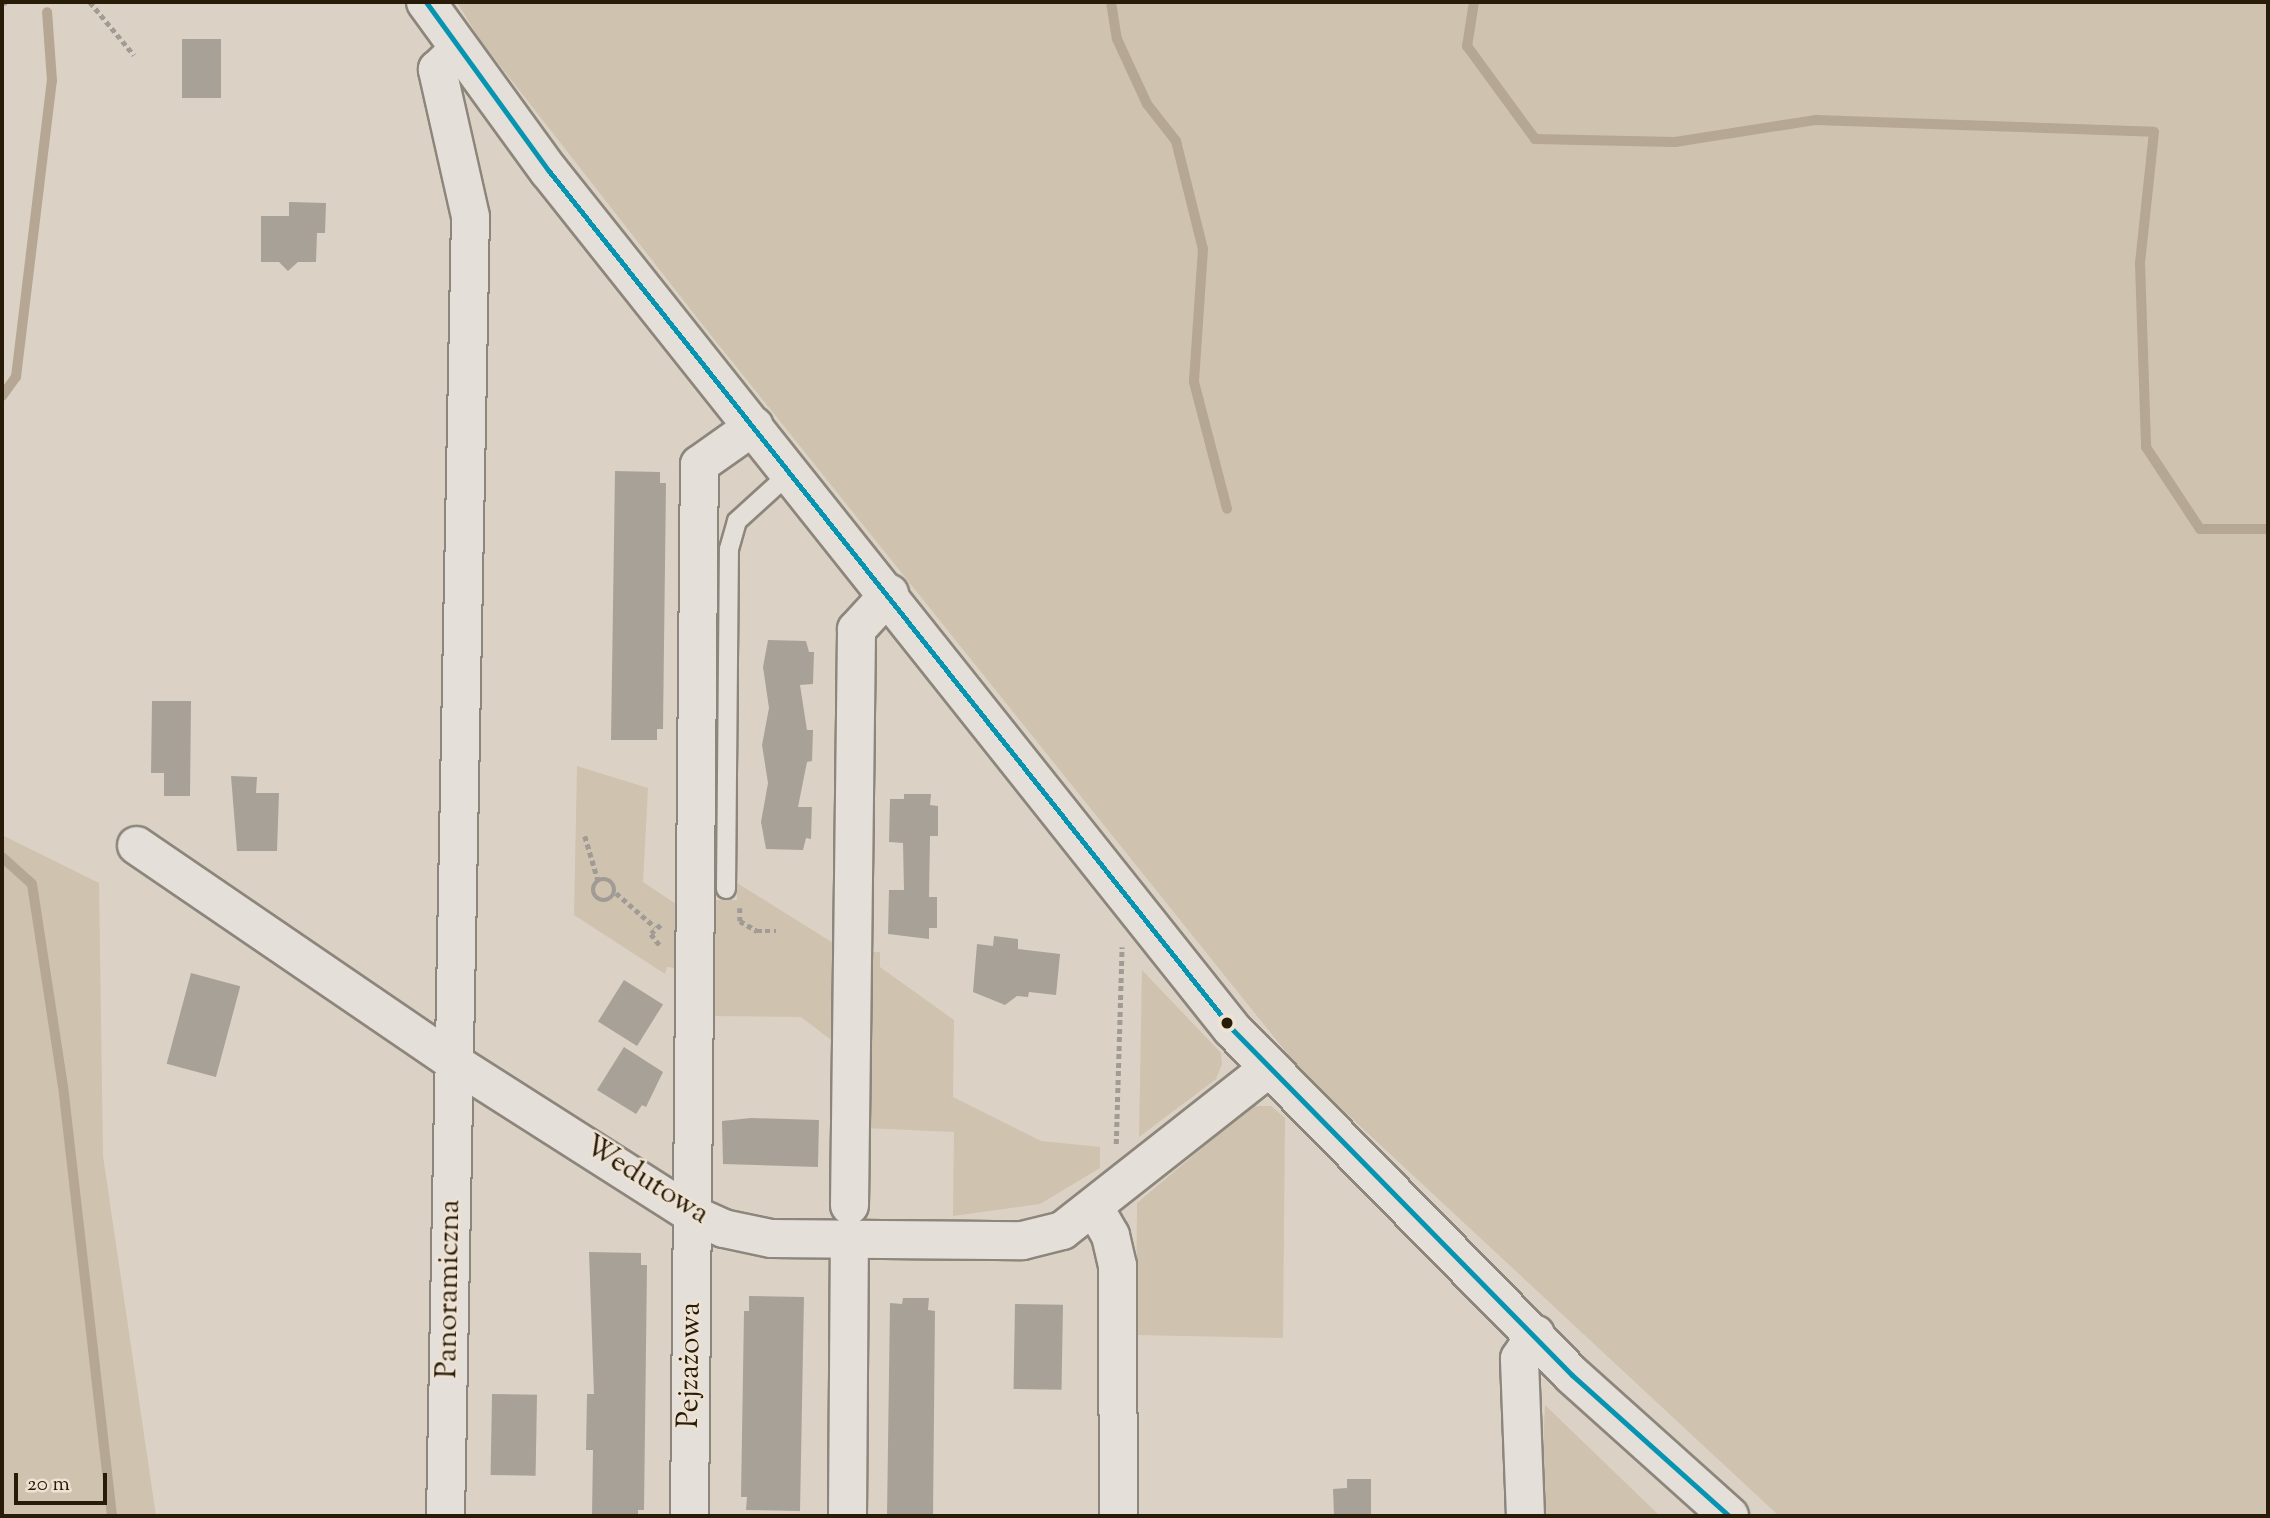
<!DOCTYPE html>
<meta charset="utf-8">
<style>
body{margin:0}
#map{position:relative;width:2270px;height:1518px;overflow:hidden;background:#dbd2c5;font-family:"Sorts Mill Goudy",serif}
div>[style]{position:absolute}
.green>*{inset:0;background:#cfc2af}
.stream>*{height:10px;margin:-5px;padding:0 5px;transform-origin:5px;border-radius:5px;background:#b5a793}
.building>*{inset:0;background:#a8a197;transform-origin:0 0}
.path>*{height:4.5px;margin-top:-2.25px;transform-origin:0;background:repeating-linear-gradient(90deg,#a09b94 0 5px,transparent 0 8.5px)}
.path>.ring{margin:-2.25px;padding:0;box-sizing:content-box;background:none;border:4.5px solid #a09b94;border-radius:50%}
.roads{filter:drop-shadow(2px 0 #8c867c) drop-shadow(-2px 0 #8c867c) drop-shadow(0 2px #8c867c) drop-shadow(0 -2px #8c867c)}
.service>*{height:18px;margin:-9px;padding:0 9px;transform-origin:9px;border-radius:9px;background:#e4dfd9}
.minor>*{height:37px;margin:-18.5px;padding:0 18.5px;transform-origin:18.5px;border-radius:18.5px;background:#e4dfd9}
.tertiary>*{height:38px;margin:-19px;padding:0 19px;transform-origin:19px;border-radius:19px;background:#e4dfd9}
.bus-1>*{height:5px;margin:-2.5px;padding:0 2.5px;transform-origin:2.5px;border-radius:2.5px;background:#0694b0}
.dots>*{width:19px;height:19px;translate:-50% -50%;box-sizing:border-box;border:4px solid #eee2d3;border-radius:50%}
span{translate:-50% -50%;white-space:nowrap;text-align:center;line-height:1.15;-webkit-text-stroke:5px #eee2d3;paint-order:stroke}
.street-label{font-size:30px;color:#281b08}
.frame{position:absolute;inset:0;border:4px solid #281b08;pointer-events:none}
.scale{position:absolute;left:14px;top:1473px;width:93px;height:32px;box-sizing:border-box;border:4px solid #281b08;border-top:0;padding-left:9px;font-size:21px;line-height:24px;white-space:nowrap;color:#281b08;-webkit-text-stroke:5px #eee2d3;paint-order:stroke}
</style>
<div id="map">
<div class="green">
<div style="clip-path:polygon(457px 2px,2268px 2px,2268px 1516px,1779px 1516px,1302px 1072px,706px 329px,480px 40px)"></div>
<div style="clip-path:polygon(577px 766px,648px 788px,643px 882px,682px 908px,682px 969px,667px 967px,665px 974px,574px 915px)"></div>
<div style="clip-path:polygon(2px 835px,99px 883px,103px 1156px,156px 1516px,2px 1516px)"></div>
<div style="clip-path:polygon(737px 883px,838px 946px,839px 1046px,801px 1017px,710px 1016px,712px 900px,737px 900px)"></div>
<div style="clip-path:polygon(867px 952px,880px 952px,880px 967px,954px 1020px,953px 1097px,1041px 1141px,1100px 1147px,1100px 1168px,1040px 1204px,953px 1216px,954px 1132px,865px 1128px)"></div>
<div style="clip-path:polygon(1142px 970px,1221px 1053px,1222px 1064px,1216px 1079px,1139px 1137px)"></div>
<div style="clip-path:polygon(1252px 1106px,1271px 1106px,1285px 1118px,1283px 1338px,1136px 1335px,1137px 1203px)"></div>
<div style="clip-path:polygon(1545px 1405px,1660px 1516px,1540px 1516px)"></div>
</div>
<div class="stream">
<div style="left:1111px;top:2px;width:37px;rotate:81deg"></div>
<div style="left:1117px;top:39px;width:72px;rotate:65.2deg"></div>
<div style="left:1147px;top:104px;width:47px;rotate:51.9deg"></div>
<div style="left:1176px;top:141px;width:111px;rotate:76deg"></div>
<div style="left:1203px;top:249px;width:133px;rotate:93.9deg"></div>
<div style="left:1194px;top:382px;width:131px;rotate:75.4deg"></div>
<div style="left:1474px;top:2px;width:45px;rotate:99deg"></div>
<div style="left:1467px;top:46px;width:115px;rotate:53.8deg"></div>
<div style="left:1535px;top:139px;width:140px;rotate:1.2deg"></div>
<div style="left:1675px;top:142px;width:143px;rotate:-8.9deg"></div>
<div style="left:1816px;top:120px;width:338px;rotate:2deg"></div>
<div style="left:2154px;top:132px;width:132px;rotate:96.1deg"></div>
<div style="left:2140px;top:263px;width:184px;rotate:88.1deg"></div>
<div style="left:2146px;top:447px;width:98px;rotate:56.6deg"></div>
<div style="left:2200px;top:529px;width:68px"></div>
<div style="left:2px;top:396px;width:24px;rotate:-54deg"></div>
<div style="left:16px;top:377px;width:298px;rotate:-83.1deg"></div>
<div style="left:52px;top:81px;width:69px;rotate:-94.1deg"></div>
<div style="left:2px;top:857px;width:40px;rotate:42deg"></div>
<div style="left:32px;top:884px;width:204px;rotate:81.3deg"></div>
<div style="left:63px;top:1086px;width:433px;rotate:83.5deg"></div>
</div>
<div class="building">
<div style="left:182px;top:39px;width:39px;height:59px"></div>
<div style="clip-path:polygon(289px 202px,326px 203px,325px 233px,317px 233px,316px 262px,298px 262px,288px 271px,279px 262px,261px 262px,261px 216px,289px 216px)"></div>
<div style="clip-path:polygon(615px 471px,660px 472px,660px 483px,666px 483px,663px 729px,657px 729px,657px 740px,611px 740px)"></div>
<div style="clip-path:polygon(768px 640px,806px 641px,809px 652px,814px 652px,813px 684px,800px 685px,807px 730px,813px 730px,812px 761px,807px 762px,798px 807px,812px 807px,811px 839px,806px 838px,803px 850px,766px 849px,761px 822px,768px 783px,762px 745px,769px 708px,763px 667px)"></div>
<div style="clip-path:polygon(152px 701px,191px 701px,190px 796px,164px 796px,164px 773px,151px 773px)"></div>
<div style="clip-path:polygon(231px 776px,257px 777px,256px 793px,279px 793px,277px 851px,237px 851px)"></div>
<div style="clip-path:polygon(904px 794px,931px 794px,930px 805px,938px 806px,938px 836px,930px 836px,929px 897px,937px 897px,937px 928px,929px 928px,929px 939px,888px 934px,889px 890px,904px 890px,903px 843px,889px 842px,890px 799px,904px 799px)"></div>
<div style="clip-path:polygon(994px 936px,1018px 939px,1018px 949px,1060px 954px,1056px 995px,1029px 992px,1028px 997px,1017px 996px,1005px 1005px,973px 992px,977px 944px,993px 946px)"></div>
<div style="left:191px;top:973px;width:51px;height:94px;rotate:15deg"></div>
<div style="left:624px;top:980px;width:46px;height:49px;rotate:32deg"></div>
<div style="clip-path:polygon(624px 1047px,663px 1072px,646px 1107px,642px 1105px,636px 1114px,597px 1090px)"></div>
<div style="clip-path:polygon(751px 1118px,819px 1120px,818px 1167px,723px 1164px,722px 1121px)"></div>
<div style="clip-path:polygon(589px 1252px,641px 1253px,641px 1265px,647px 1265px,644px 1510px,638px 1510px,638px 1516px,592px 1516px,593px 1450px,586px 1450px,587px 1394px,594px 1394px)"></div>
<div style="clip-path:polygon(749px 1296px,804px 1297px,800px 1511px,746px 1510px,747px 1497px,741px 1497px,744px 1311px,749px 1311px)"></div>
<div style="clip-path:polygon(903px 1298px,929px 1298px,928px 1310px,935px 1311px,933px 1516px,887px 1516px,890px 1303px,902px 1304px)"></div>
<div style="left:1015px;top:1304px;width:48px;height:85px;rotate:1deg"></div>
<div style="left:492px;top:1394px;width:45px;height:81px;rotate:1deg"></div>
<div style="clip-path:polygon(1347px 1479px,1371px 1479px,1371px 1516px,1334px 1516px,1333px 1489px,1347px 1488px)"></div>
</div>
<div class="path">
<div style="left:90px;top:2px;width:69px;rotate:50.3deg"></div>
<div style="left:2px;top:3px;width:7px;rotate:-8deg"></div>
<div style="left:585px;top:836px;width:46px;rotate:73.5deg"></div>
<div class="ring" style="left:593px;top:879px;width:17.5px;height:17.5px"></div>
<div style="left:616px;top:893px;width:52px;rotate:41.1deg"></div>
<div style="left:740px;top:908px;width:13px;rotate:90deg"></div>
<div style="left:740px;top:921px;width:20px;rotate:30deg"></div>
<div style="left:757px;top:931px;width:19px"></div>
<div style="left:661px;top:925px;width:13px;rotate:138deg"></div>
<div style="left:651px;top:934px;width:16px;rotate:52deg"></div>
<div style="left:1116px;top:1144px;width:197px;rotate:-88.3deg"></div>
</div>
<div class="roads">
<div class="service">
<div style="left:726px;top:889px;width:340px;rotate:-89.5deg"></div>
<div style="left:729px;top:549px;width:29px;rotate:-74deg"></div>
<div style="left:737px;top:521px;width:73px;rotate:-42.2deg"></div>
</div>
<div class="minor">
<div style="left:136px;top:845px;width:386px;rotate:34.3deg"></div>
<div style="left:455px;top:1063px;width:281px;rotate:32.5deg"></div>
<div style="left:692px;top:1214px;width:34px;rotate:24deg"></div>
<div style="left:723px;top:1228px;width:49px;rotate:11.8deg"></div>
<div style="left:771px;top:1238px;width:251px;rotate:0.5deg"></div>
<div style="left:1022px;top:1240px;width:41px;rotate:-14deg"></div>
<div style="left:1062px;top:1230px;width:262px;rotate:-38.2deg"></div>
<div style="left:849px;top:1205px;width:576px;rotate:-89.3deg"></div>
<div style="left:856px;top:629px;width:49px;rotate:-47.5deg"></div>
<div style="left:1095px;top:1209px;width:30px;rotate:60deg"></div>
<div style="left:1110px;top:1235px;width:31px;rotate:77deg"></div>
<div style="left:1117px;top:1265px;width:251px;rotate:89.8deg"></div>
<div style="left:445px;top:1516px;width:1300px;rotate:-88.9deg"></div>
<div style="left:470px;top:216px;width:151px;rotate:-102.7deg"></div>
<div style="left:437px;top:69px;width:28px;rotate:-44deg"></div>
<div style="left:689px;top:1516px;width:1052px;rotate:-89.46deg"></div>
<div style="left:699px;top:464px;width:67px;rotate:-35.3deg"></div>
<div style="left:847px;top:1516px;width:276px;rotate:-89.6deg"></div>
<div style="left:1525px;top:1516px;width:158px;rotate:-92.2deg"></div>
<div style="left:1519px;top:1358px;width:29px;rotate:-56deg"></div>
</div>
<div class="tertiary">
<div style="left:426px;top:2px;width:209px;rotate:54deg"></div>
<div style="left:549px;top:171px;width:1097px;rotate:51.48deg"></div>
<div style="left:1232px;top:1029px;width:485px;rotate:45.5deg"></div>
<div style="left:1572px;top:1375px;width:211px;rotate:41.9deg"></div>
</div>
</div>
<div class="bus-1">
<div style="left:426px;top:2px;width:209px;rotate:54deg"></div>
<div style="left:549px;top:171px;width:1097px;rotate:51.48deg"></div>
<div style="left:1232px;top:1029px;width:485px;rotate:45.5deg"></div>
<div style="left:1572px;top:1375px;width:211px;rotate:41.9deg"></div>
</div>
<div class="dots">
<div style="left:1227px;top:1023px;background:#281b08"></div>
</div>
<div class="street-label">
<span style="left:646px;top:1181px;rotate:32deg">Wedutowa</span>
<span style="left:450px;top:1289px;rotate:-89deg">Panoramiczna</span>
<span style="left:691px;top:1365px;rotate:-89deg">Pejzażowa</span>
</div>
<div class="frame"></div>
<div class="scale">20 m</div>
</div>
